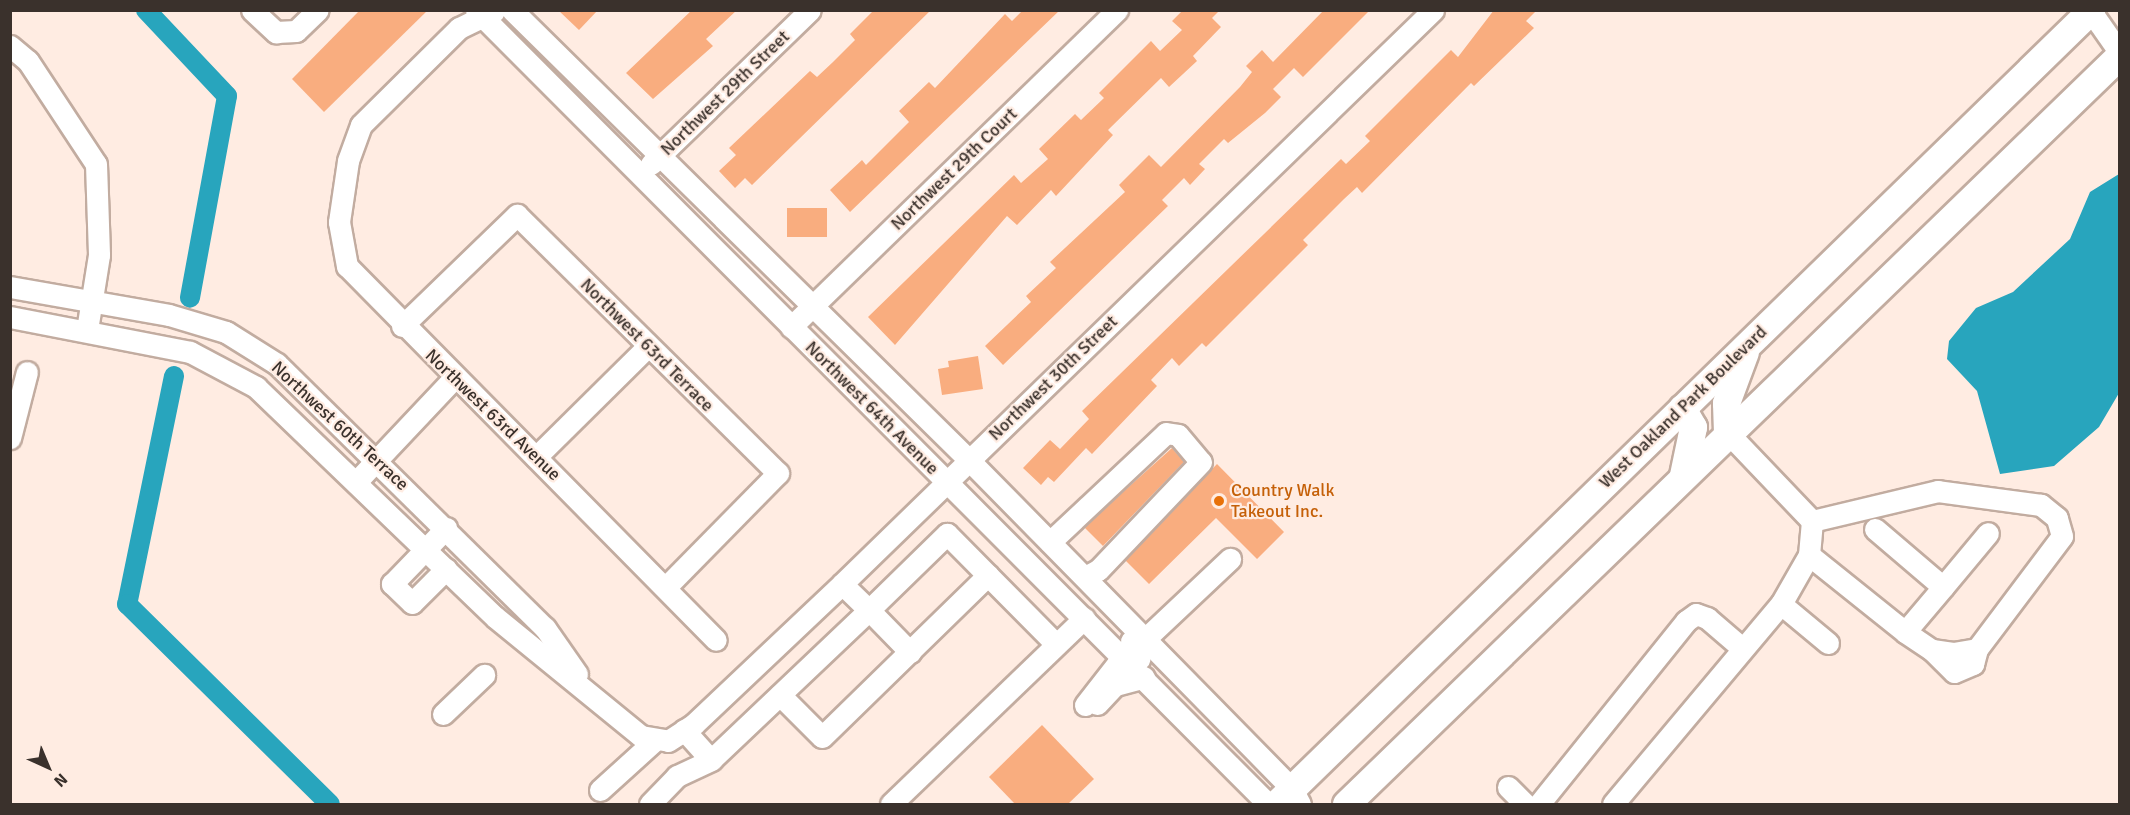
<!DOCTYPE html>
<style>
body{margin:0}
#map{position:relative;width:2130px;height:815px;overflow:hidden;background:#ffece2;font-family:Signika,sans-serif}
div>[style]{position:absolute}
.water>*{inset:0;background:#28a5bd}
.canal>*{height:20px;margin:-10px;padding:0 10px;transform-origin:10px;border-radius:10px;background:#28a5bd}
.building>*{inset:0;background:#f9ad7f;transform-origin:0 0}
.roads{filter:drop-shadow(2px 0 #c2aca0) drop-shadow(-2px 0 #c2aca0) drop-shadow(0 2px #c2aca0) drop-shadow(0 -2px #c2aca0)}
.minor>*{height:21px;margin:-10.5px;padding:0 10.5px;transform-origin:10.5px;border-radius:10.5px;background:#fff}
.major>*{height:27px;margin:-13.5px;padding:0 13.5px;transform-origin:13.5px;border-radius:13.5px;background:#fff}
.dots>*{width:16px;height:16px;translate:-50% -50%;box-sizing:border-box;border:3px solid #ffece2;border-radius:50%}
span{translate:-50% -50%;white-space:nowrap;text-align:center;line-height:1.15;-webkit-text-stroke:4.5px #ffece2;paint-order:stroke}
.street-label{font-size:18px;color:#3a312c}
.food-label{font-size:18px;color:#c56008}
.left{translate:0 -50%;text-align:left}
.frame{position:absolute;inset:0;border:12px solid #3a312c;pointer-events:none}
.north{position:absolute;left:18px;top:737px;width:60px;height:60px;-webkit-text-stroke:4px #ffece2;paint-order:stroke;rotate:136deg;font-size:16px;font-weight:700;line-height:24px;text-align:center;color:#3a312c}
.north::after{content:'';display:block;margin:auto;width:21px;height:27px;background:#3a312c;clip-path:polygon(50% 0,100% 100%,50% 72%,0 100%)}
</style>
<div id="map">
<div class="water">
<div style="clip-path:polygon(2119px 174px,2119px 393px,2099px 427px,2054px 466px,2000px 474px,1977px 391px,1947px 359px,1949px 341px,1976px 308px,2013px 292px,2070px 239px,2090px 192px)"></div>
</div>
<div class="canal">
<div style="left:146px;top:10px;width:118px;rotate:46.7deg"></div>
<div style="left:227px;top:96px;width:205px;rotate:100.4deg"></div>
<div style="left:174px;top:376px;width:233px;rotate:101.6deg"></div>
<div style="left:127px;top:604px;width:285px;rotate:44.6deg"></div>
</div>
<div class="building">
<div style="clip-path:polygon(360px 10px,428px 10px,324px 112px,292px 79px)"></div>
<div style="clip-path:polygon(558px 10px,598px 10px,579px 30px)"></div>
<div style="clip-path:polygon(692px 10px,737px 10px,706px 39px,713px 46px,653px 99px,626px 73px)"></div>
<div style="clip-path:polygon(874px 10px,931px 10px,752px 185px,745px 178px,735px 188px,719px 171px,736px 155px,729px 148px,810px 71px,817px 77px,833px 62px,855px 40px,850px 34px)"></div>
<div style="clip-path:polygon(1023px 10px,1060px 10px,850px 212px,830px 190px,862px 160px,866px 165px,909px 122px,899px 111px,929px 82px,935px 88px,1005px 14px,1012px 21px)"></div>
<div style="clip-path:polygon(1183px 10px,1220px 10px,1212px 18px,1221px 27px,1193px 56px,1197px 61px,1169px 87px,1161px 78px,1108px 130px,1113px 135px,1056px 196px,1051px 190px,1017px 225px,1007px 216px,895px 345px,868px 317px,1014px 175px,1021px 183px,1048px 159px,1039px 149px,1075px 114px,1081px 120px,1104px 98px,1099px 93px,1151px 41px,1160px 51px,1182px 30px,1172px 21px)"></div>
<div style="clip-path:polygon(1324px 10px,1370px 10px,1303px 77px,1294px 68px,1273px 89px,1281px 97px,1265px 113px,1228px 143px,1224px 139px,1199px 164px,1205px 169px,1190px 185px,1184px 178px,1162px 200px,1168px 206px,1003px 365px,985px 346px,1031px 302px,1026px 296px,1056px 268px,1050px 262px,1125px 192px,1119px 185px,1149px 155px,1161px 167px,1240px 87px,1252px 72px,1246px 66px,1262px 50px,1273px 62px)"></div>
<div style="clip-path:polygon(1494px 10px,1537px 10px,1526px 21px,1534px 28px,1474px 86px,1471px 83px,1362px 193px,1357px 187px,1344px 199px,1303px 240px,1308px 245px,1206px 347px,1202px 343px,1179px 366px,1172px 358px,1151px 380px,1157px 386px,1092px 454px,1086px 448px,1054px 482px,1048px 477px,1041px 485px,1023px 468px,1050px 440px,1060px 449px,1089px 419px,1082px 411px,1341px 159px,1346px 164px,1370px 141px,1365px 136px,1451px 50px,1458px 57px)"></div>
<div style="left:787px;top:208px;width:40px;height:29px"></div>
<div style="clip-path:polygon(978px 356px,983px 389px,942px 395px,938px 369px,949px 367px,948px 361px)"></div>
<div style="clip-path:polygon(1172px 448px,1184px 462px,1103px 546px,1084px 527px)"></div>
<div style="clip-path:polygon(1217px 464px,1284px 532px,1257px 559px,1216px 518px,1149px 584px,1125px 560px)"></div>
<div style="clip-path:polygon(1042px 725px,1094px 779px,1068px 804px,1015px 804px,989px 777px)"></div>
</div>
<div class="roads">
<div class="minor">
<div style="left:252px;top:10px;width:33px;rotate:43deg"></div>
<div style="left:276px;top:32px;width:20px;rotate:-3deg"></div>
<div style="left:296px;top:31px;width:30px;rotate:-44deg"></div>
<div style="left:476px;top:10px;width:1121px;rotate:45.07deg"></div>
<div style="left:512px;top:10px;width:640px;rotate:44.56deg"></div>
<div style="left:968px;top:459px;width:462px;rotate:45.5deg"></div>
<div style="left:1292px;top:789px;width:17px;rotate:62deg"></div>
<div style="left:2090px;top:10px;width:52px;rotate:55.1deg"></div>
<div style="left:494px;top:11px;width:39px;rotate:154deg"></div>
<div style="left:459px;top:28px;width:138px;rotate:135.3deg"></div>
<div style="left:361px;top:125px;width:38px;rotate:110deg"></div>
<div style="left:348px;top:161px;width:62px;rotate:98.4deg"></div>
<div style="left:339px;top:222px;width:45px;rotate:79.7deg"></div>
<div style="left:347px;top:266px;width:525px;rotate:45.39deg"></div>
<div style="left:10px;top:46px;width:23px;rotate:40deg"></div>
<div style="left:28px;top:61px;width:123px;rotate:56.6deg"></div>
<div style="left:96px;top:164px;width:91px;rotate:88.1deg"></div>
<div style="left:99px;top:255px;width:76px;rotate:99.1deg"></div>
<div style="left:651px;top:164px;width:221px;rotate:-44.1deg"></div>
<div style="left:10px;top:287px;width:161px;rotate:10deg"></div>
<div style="left:169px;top:315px;width:59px;rotate:16.6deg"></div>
<div style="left:226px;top:332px;width:60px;rotate:32.1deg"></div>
<div style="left:277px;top:364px;width:376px;rotate:44.6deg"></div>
<div style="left:545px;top:628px;width:56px;rotate:55.2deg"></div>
<div style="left:10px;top:317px;width:183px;rotate:11deg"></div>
<div style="left:190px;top:352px;width:75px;rotate:27.9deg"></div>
<div style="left:256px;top:387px;width:332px;rotate:43.9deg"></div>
<div style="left:495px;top:617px;width:188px;rotate:39.2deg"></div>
<div style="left:641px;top:736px;width:27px;rotate:10deg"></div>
<div style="left:668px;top:741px;width:31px;rotate:-33deg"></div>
<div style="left:694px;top:724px;width:204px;rotate:-43.4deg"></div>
<div style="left:842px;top:584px;width:824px;rotate:-44.16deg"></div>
<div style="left:402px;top:326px;width:160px;rotate:-44deg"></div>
<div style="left:517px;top:215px;width:367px;rotate:44.7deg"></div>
<div style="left:778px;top:473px;width:158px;rotate:134.5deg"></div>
<div style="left:791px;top:327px;width:455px;rotate:-44.2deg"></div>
<div style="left:10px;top:438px;width:68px;rotate:-75.6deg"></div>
<div style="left:536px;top:457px;width:156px;rotate:-44.7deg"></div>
<div style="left:356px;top:482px;width:144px;rotate:-46.7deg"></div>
<div style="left:1875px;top:529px;width:89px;rotate:40.5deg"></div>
<div style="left:1943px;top:587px;width:70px;rotate:-50.2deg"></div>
<div style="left:1050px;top:542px;width:159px;rotate:-43.2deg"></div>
<div style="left:1166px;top:433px;width:12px;rotate:9deg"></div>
<div style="left:1178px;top:435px;width:35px;rotate:50deg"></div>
<div style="left:1201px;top:462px;width:149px;rotate:133.6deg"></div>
<div style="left:1098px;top:570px;width:15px;rotate:152deg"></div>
<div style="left:1809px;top:555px;width:123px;rotate:38.7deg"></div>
<div style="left:1905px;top:632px;width:32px;rotate:34deg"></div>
<div style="left:1932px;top:650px;width:21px;rotate:8deg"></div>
<div style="left:1953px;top:653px;width:24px;rotate:-9deg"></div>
<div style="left:1977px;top:649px;width:141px;rotate:-53deg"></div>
<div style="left:2062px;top:536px;width:19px;rotate:-106deg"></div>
<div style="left:2057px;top:518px;width:21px;rotate:-141deg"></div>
<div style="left:2041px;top:505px;width:104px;rotate:-172.3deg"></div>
<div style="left:1938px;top:491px;width:130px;rotate:166.6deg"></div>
<div style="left:446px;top:569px;width:48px;rotate:135deg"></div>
<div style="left:412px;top:603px;width:28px;rotate:-136deg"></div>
<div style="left:392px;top:584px;width:78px;rotate:-46deg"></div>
<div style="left:842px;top:584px;width:37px;rotate:44deg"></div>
<div style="left:869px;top:610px;width:109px;rotate:-44.3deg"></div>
<div style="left:947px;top:534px;width:155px;rotate:45.3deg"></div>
<div style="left:1781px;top:604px;width:61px;rotate:39.7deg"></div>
<div style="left:1905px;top:632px;width:59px;rotate:-49.8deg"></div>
<div style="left:1131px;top:641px;width:14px;rotate:-8deg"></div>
<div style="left:1145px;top:639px;width:117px;rotate:-43.3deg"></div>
<div style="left:1932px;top:650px;width:31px;rotate:45deg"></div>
<div style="left:1954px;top:672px;width:21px;rotate:-23deg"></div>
<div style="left:1973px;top:664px;width:16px;rotate:-75deg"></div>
<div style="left:780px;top:695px;width:59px;rotate:45deg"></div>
<div style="left:822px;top:737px;width:232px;rotate:-44.3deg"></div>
<div style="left:1097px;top:704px;width:26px;rotate:-47deg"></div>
<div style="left:1115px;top:685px;width:30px;rotate:-15deg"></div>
<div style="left:1085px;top:705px;width:52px;rotate:-52deg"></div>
<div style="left:1117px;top:664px;width:23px;rotate:-13deg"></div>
<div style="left:443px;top:714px;width:57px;rotate:-43.6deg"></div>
<div style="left:684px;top:730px;width:40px;rotate:48deg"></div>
<div style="left:711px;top:760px;width:218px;rotate:-43.5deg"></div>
<div style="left:869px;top:610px;width:59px;rotate:45.7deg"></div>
<div style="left:1508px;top:787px;width:24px;rotate:45deg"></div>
<div style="left:600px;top:790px;width:73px;rotate:-42.2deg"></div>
<div style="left:650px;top:804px;width:39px;rotate:-46deg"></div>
<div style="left:677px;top:776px;width:38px;rotate:-25deg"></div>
<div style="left:891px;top:804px;width:268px;rotate:-43.9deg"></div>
<div style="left:1539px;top:804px;width:235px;rotate:-51.2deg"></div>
<div style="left:1686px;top:621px;width:12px;rotate:-35deg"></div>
<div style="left:1696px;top:614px;width:12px;rotate:20deg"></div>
<div style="left:1707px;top:618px;width:46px;rotate:40.6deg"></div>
<div style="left:1613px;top:804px;width:261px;rotate:-50deg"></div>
<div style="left:1781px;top:604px;width:56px;rotate:-60.3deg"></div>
<div style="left:1809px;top:555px;width:34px;rotate:-85deg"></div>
<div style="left:1812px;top:521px;width:123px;rotate:-133.7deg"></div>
</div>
<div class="major">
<div style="left:1682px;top:408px;width:22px;rotate:60deg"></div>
<div style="left:1693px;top:427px;width:49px;rotate:101.8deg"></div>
<div style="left:1727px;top:432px;width:29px;rotate:-92deg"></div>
<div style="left:1726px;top:403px;width:54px;rotate:-69.6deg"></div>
<div style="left:1276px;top:804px;width:1138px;rotate:-44.25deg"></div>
<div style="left:1346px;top:804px;width:1077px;rotate:-44.06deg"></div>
</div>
</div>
<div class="dots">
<div style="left:1219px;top:501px;background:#e8710a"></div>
</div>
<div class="street-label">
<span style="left:725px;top:93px;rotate:-44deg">Northwest 29th Street</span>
<span style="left:954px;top:169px;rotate:-44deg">Northwest 29th Court</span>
<span style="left:647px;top:345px;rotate:45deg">Northwest 63rd Terrace</span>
<span style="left:1053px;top:378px;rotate:-44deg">Northwest 30th Street</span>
<span style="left:1683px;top:407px;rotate:-44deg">West Oakland Park Boulevard</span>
<span style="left:872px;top:408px;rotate:45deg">Northwest 64th Avenue</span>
<span style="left:493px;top:415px;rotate:44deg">Northwest 63rd Avenue</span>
<span style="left:340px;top:426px;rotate:43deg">Northwest 60th Terrace</span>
</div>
<div class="food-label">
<span class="left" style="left:1231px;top:501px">Country Walk<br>Takeout Inc.</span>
</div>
<div class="frame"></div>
<div class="north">N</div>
</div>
